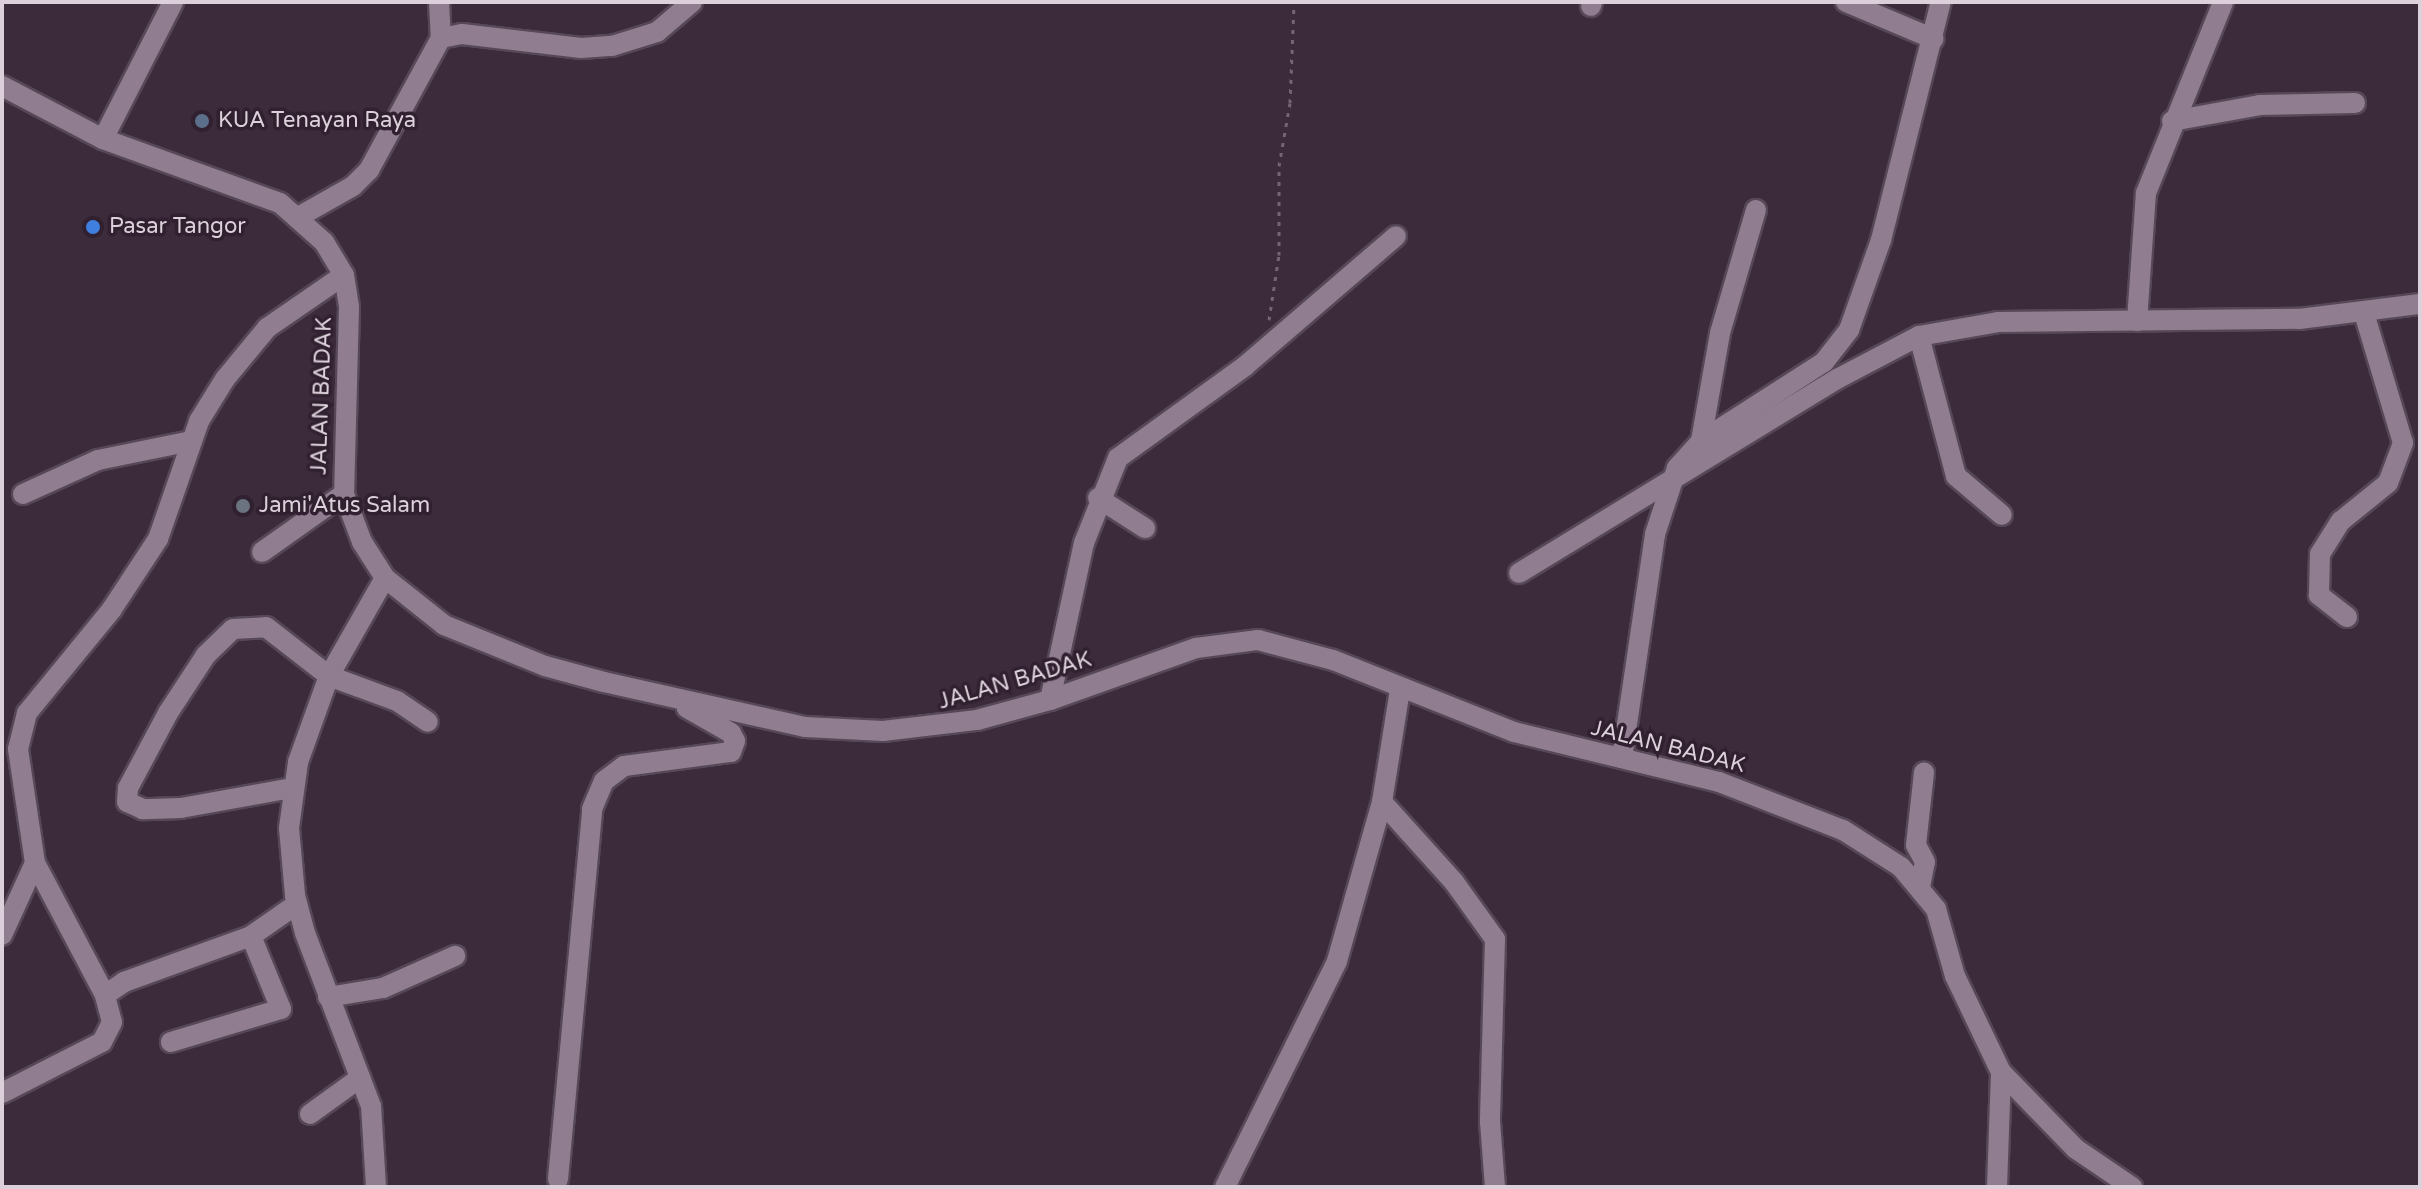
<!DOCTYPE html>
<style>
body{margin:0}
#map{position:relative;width:2422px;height:1189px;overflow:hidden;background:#3b2b3b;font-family:"Varela Round",sans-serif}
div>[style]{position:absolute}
.path>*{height:3px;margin-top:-1.5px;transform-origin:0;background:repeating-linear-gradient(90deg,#746573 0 4px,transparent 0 10px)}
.roads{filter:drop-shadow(2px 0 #564856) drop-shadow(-2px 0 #564856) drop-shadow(0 2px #564856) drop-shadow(0 -2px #564856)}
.minor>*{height:20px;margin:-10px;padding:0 10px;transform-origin:10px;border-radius:10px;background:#917d90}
.dots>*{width:22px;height:22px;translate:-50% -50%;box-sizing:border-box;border:4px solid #312130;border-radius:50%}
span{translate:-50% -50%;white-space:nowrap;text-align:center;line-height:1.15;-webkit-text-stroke:7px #312130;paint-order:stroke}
.poi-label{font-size:22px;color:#dcd1db}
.left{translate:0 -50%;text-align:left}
.street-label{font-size:22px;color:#dcd1db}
.frame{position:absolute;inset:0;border:4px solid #dcd1db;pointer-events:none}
</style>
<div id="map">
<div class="path">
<div style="left:1269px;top:320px;width:66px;rotate:-81.3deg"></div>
<div style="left:1279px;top:255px;width:89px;rotate:-90deg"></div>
<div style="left:1279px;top:166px;width:64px;rotate:-80.1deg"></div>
<div style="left:1290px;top:103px;width:101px;rotate:-87.7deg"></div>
</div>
<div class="roads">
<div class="minor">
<div style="left:439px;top:2px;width:36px;rotate:87deg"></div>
<div style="left:1846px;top:2px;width:95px;rotate:22.8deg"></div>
<div style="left:1591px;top:6px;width:4px;rotate:-76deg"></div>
<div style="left:2px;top:86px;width:114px;rotate:27.7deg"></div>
<div style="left:103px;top:139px;width:188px;rotate:19.9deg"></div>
<div style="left:280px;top:203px;width:59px;rotate:41.6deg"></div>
<div style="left:324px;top:242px;width:39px;rotate:59deg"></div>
<div style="left:344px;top:275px;width:32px;rotate:81deg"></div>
<div style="left:349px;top:307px;width:187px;rotate:91.5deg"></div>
<div style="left:344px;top:494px;width:51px;rotate:69.4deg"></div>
<div style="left:362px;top:542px;width:43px;rotate:57.4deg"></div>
<div style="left:385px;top:578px;width:75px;rotate:38.5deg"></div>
<div style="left:444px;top:625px;width:109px;rotate:22.1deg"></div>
<div style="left:545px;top:666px;width:61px;rotate:15.2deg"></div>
<div style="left:604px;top:682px;width:206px;rotate:12.6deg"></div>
<div style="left:805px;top:727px;width:78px;rotate:2.9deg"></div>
<div style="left:883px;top:731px;width:95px;rotate:-6.7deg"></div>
<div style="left:977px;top:720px;width:76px;rotate:-15.3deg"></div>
<div style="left:1050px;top:700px;width:155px;rotate:-19.6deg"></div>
<div style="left:1196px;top:648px;width:63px;rotate:-7.4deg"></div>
<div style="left:1258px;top:640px;width:78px;rotate:14.9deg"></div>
<div style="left:1333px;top:660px;width:195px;rotate:21.7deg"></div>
<div style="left:1514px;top:732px;width:211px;rotate:13.7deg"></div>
<div style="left:1719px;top:782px;width:133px;rotate:21.2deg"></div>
<div style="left:1843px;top:830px;width:69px;rotate:32.5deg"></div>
<div style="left:1901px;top:867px;width:55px;rotate:50.2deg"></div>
<div style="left:1936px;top:909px;width:70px;rotate:74.2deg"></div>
<div style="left:1955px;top:976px;width:106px;rotate:64.4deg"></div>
<div style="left:2001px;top:1072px;width:107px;rotate:45.8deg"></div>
<div style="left:2076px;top:1149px;width:68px;rotate:34.2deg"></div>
<div style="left:2172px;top:121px;width:89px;rotate:-10.3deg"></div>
<div style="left:2260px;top:105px;width:95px;rotate:-1.2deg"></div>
<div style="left:103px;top:139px;width:154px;rotate:-62.9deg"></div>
<div style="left:300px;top:216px;width:61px;rotate:-29.5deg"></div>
<div style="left:353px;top:186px;width:23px;rotate:-45deg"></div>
<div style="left:369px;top:170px;width:150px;rotate:-61.4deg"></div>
<div style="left:441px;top:38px;width:21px;rotate:-11deg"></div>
<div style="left:462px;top:34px;width:120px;rotate:6.7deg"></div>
<div style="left:581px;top:48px;width:31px;rotate:-4deg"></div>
<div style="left:612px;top:46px;width:47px;rotate:-17.3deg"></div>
<div style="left:657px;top:32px;width:46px;rotate:-40.6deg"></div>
<div style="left:2137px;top:321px;width:128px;rotate:-86deg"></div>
<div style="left:2146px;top:193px;width:206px;rotate:-68deg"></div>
<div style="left:1919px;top:336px;width:145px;rotate:75.2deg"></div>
<div style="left:1956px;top:476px;width:60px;rotate:40.3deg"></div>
<div style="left:1701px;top:441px;width:110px;rotate:-80deg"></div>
<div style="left:1720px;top:333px;width:128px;rotate:-73.7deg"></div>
<div style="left:23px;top:494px;width:82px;rotate:-24.4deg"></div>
<div style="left:98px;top:460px;width:95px;rotate:-11.5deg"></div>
<div style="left:1098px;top:498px;width:56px;rotate:32.6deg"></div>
<div style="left:262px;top:552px;width:100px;rotate:-35.3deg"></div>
<div style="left:1519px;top:573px;width:373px;rotate:-31.4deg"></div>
<div style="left:1837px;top:379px;width:93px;rotate:-27.7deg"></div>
<div style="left:1919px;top:336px;width:80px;rotate:-10deg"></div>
<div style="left:1998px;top:322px;width:301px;rotate:-0.6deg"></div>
<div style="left:2299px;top:319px;width:122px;rotate:-7.1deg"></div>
<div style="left:2347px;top:617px;width:36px;rotate:-142deg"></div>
<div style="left:2319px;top:595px;width:41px;rotate:-88.6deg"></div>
<div style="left:2320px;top:554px;width:39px;rotate:-58deg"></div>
<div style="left:2341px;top:521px;width:60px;rotate:-39deg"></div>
<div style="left:2388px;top:483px;width:43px;rotate:-69.4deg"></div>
<div style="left:2403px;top:443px;width:136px;rotate:-106.7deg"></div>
<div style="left:1050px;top:700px;width:161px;rotate:-77.8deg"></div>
<div style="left:1084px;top:543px;width:92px;rotate:-68.2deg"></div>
<div style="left:1118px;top:458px;width:157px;rotate:-35.9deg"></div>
<div style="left:1245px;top:366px;width:199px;rotate:-40.7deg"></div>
<div style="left:1622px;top:758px;width:226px;rotate:-81.6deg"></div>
<div style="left:1655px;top:534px;width:70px;rotate:-71.6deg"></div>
<div style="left:1677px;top:468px;width:36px;rotate:-48deg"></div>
<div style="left:1701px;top:441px;width:146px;rotate:-32.7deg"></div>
<div style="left:1824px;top:362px;width:41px;rotate:-52deg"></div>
<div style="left:1849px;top:330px;width:96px;rotate:-70.4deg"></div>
<div style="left:1881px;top:240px;width:245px;rotate:-75.9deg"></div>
<div style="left:292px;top:788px;width:113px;rotate:169.8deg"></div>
<div style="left:181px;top:808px;width:38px;rotate:178deg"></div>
<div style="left:143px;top:809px;width:17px;rotate:-156deg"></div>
<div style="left:127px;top:802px;width:14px;rotate:-86deg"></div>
<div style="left:128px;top:788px;width:85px;rotate:-61.9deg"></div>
<div style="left:168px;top:713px;width:69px;rotate:-56.8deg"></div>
<div style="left:206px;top:655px;width:37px;rotate:-44deg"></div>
<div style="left:233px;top:629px;width:33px;rotate:-3deg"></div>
<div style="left:266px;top:627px;width:80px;rotate:37.9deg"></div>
<div style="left:329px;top:676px;width:72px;rotate:20.2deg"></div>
<div style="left:397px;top:701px;width:37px;rotate:34deg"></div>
<div style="left:1382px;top:802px;width:108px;rotate:48deg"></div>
<div style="left:1454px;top:882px;width:70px;rotate:54.3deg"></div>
<div style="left:1495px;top:939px;width:183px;rotate:91.6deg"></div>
<div style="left:1490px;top:1122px;width:65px;rotate:85.6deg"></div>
<div style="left:1920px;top:887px;width:25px;rotate:-79deg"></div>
<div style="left:1925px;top:862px;width:19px;rotate:-118deg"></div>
<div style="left:1916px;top:845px;width:73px;rotate:-83.7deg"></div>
<div style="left:2px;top:935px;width:79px;rotate:-65.4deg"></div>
<div style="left:35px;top:863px;width:115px;rotate:-98.5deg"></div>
<div style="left:18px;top:749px;width:37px;rotate:-76deg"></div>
<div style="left:27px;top:713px;width:134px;rotate:-50.7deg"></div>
<div style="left:112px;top:609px;width:84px;rotate:-56.7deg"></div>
<div style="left:158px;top:539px;width:125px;rotate:-70.8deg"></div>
<div style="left:199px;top:421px;width:49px;rotate:-58.2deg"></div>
<div style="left:225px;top:379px;width:66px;rotate:-50.5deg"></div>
<div style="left:267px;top:328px;width:93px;rotate:-34.5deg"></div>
<div style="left:251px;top:936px;width:56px;rotate:-34.8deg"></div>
<div style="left:105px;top:995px;width:23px;rotate:-34deg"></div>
<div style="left:124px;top:982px;width:135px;rotate:-19.9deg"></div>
<div style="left:251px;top:936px;width:79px;rotate:67.7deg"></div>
<div style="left:281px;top:1009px;width:115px;rotate:163.3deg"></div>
<div style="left:328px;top:997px;width:56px;rotate:-9.3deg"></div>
<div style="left:383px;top:988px;width:79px;rotate:-24deg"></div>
<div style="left:2px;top:1093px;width:112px;rotate:-27deg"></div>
<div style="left:102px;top:1042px;width:22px;rotate:-63deg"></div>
<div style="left:112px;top:1022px;width:28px;rotate:-105deg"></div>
<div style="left:105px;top:995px;width:149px;rotate:-117.9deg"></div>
<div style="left:310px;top:1114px;width:62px;rotate:-35.8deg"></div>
<div style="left:558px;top:1179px;width:372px;rotate:-84.7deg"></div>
<div style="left:592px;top:809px;width:30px;rotate:-67deg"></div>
<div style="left:604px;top:781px;width:25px;rotate:-37deg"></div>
<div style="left:624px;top:766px;width:108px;rotate:-7.5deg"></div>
<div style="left:731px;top:752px;width:12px;rotate:-70deg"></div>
<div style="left:735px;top:741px;width:9px;rotate:-117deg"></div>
<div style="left:731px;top:733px;width:51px;rotate:-150.4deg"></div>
<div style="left:376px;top:1187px;width:81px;rotate:-93.5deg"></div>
<div style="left:371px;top:1106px;width:185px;rotate:-110.9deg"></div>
<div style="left:305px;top:933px;width:39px;rotate:-105deg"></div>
<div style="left:295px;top:895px;width:67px;rotate:-95.1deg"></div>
<div style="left:289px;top:828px;width:67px;rotate:-82.2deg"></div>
<div style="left:298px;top:762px;width:91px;rotate:-70.2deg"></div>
<div style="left:329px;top:676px;width:113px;rotate:-60.3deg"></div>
<div style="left:1225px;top:1187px;width:252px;rotate:-63.6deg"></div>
<div style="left:1337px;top:961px;width:165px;rotate:-74.2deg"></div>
<div style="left:1382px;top:802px;width:114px;rotate:-80.9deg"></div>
<div style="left:1997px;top:1187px;width:115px;rotate:-88deg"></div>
</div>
</div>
<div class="dots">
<div style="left:202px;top:121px;background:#5c6f8a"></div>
<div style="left:93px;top:227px;background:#3f7fe0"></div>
<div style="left:243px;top:506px;background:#6b7280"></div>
</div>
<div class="poi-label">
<span class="left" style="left:218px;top:121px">KUA Tenayan Raya</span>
<span class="left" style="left:109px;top:227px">Pasar Tangor</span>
<span class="left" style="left:259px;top:506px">Jami'Atus Salam</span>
</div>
<div class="street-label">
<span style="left:322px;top:396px;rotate:-88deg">JALAN BADAK</span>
<span style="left:1015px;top:681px;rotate:-16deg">JALAN BADAK</span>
<span style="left:1668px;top:747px;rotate:14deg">JALAN BADAK</span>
</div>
<div class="frame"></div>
</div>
